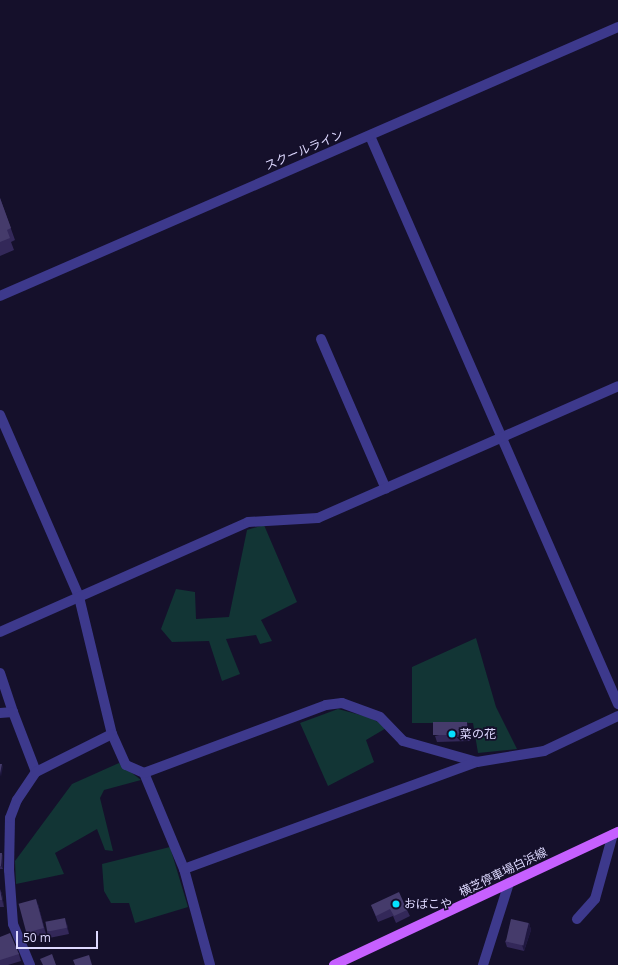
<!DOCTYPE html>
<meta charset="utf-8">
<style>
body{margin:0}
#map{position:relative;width:618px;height:965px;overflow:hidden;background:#15102b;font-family:"Open Sans","Noto Sans JP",sans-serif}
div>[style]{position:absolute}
.green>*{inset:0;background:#123535}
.minor>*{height:10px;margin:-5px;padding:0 5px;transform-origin:5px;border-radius:5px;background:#3d398c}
.major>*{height:10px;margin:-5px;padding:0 5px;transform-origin:5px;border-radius:5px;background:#c660ff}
.wall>*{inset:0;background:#332859}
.shaded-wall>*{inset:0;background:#1f173f}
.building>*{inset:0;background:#453b6b;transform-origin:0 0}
.dots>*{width:11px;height:11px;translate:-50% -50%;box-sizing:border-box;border:2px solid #15102b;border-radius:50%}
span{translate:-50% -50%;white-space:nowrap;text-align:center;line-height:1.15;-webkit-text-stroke:3.5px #15102b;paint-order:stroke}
.street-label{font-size:12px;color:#ded9ff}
.poi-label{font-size:12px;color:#ded9ff}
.left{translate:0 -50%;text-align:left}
.scale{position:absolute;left:16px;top:931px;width:82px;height:18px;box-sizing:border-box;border:2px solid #ded9ff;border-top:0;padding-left:5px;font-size:12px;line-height:14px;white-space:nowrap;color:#ded9ff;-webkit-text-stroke:3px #15102b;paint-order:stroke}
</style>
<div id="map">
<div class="green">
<div style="clip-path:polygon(264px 525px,297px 602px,261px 620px,272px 641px,260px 644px,256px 635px,226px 639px,240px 674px,222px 681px,209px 641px,172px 642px,161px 629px,176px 589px,195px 592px,196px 619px,229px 617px,247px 530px)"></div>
<div style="clip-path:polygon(476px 638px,496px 707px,517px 749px,478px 753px,473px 723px,412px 723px,412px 667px)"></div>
<div style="clip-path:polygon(338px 709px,368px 717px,388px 727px,366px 740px,374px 762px,328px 786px,300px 723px)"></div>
<div style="clip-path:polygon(119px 763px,141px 780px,104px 790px,100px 798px,113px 851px,105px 850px,97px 829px,55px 853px,64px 874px,16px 884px,15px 861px,72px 784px)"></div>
<div style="clip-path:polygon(170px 847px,188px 907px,135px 923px,129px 903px,111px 903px,104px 891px,102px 864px)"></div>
</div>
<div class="minor">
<div style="left:370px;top:136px;width:620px;rotate:66.41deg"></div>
<div style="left:0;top:296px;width:674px;rotate:-23.52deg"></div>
<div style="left:321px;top:339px;width:163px;rotate:66.6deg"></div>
<div style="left:0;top:415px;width:198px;rotate:66.5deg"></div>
<div style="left:79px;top:597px;width:141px;rotate:76.5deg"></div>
<div style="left:112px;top:734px;width:34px;rotate:66deg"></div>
<div style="left:126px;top:765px;width:20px;rotate:24deg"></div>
<div style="left:144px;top:773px;width:104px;rotate:67.4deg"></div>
<div style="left:184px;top:869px;width:99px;rotate:74.8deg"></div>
<div style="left:0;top:632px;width:271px;rotate:-23.9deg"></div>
<div style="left:248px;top:522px;width:70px;rotate:-3.3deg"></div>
<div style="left:318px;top:518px;width:328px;rotate:-23.7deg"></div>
<div style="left:0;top:673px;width:41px;rotate:71.6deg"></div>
<div style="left:0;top:713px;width:13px;rotate:-4deg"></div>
<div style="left:13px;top:712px;width:64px;rotate:69deg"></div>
<div style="left:144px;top:773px;width:194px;rotate:-20.5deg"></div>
<div style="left:326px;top:705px;width:16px;rotate:-7deg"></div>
<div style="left:342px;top:703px;width:40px;rotate:20.2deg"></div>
<div style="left:380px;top:717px;width:33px;rotate:46deg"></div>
<div style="left:403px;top:741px;width:77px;rotate:15.8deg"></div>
<div style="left:184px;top:869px;width:312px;rotate:-20.1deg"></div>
<div style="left:477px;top:762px;width:68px;rotate:-9.3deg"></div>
<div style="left:544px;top:751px;width:82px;rotate:-25.3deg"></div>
<div style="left:577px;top:919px;width:27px;rotate:-48deg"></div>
<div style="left:595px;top:899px;width:67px;rotate:-74.5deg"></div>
<div style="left:30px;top:965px;width:44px;rotate:-112.5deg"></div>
<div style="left:13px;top:924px;width:54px;rotate:-94.2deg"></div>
<div style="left:9px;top:870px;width:52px;rotate:-88.9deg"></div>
<div style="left:10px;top:818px;width:19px;rotate:-69deg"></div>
<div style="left:17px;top:800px;width:34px;rotate:-56deg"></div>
<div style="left:36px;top:772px;width:85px;rotate:-26.6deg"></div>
<div style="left:483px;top:965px;width:86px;rotate:-72.4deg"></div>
</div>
<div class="major">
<div style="left:334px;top:965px;width:314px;rotate:-25.1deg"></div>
</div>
<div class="wall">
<div style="clip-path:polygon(0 198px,15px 240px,11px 242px,14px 250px,0 256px)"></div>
<div style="clip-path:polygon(469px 728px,470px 741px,437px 742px,435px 736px)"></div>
<div style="clip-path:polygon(0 853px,3px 856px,3px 869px,0 869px)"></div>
<div style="clip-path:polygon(0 889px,2px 894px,4px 907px,0 907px)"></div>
<div style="clip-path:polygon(38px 904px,46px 934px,27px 938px,25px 933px)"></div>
<div style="clip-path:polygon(371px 905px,407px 910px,410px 916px,396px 923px,393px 916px,378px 922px)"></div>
<div style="clip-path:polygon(529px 923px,531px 930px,524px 951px,507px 947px,505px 941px)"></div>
<div style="clip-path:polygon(67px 924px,69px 934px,49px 938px,47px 932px)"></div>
<div style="clip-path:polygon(0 937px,19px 954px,21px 961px,8px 965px,0 965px)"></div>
</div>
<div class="shaded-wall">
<div style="clip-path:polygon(467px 722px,469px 728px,470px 741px,467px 735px)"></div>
<div style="clip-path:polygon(2px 764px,3px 767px,1px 777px,0 774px)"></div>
<div style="clip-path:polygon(2px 853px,3px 856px,3px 869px,1px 866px)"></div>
<div style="clip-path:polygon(0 889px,2px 894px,4px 907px,2px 900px)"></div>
<div style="clip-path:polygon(36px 899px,38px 904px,46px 934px,44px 928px)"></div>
<div style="clip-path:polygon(65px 918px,67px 924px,69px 934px,67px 928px)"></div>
<div style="clip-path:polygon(529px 923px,531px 930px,524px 951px,522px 945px)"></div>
</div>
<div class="building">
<div style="clip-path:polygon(0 198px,11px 228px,7px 230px,10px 238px,0 242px)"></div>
<div style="left:467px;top:722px;width:13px;height:34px;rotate:90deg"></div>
<div style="clip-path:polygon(0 764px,2px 764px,0 774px)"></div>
<div style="clip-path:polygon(0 853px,2px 853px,1px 866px,0 866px)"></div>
<div style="clip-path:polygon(0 890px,2px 900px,0 900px)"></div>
<div style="clip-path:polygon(399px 892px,407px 910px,394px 916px,390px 909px,376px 916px,371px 905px)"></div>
<div style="left:36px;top:899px;width:30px;height:18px;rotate:75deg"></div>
<div style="left:65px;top:918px;width:10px;height:20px;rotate:79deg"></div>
<div style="left:511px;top:919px;width:18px;height:23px;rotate:13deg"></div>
<div style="clip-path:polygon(10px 933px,19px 954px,0 960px,0 937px)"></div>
<div style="clip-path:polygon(52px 954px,56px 965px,43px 965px,40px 959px)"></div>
<div style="clip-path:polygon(89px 955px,92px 965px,75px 965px,73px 960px)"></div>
</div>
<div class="dots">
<div style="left:452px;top:734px;background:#05e2ff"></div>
<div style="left:396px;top:904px;background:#05e2ff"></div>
</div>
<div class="street-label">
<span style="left:304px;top:150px;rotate:-23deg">スクールライン</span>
<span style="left:503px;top:872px;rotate:-26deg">横芝停車場白浜線</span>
</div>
<div class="poi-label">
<span class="left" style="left:460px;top:734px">菜の花</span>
<span class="left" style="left:404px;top:904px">おばこや</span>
</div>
<div class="scale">50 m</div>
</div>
